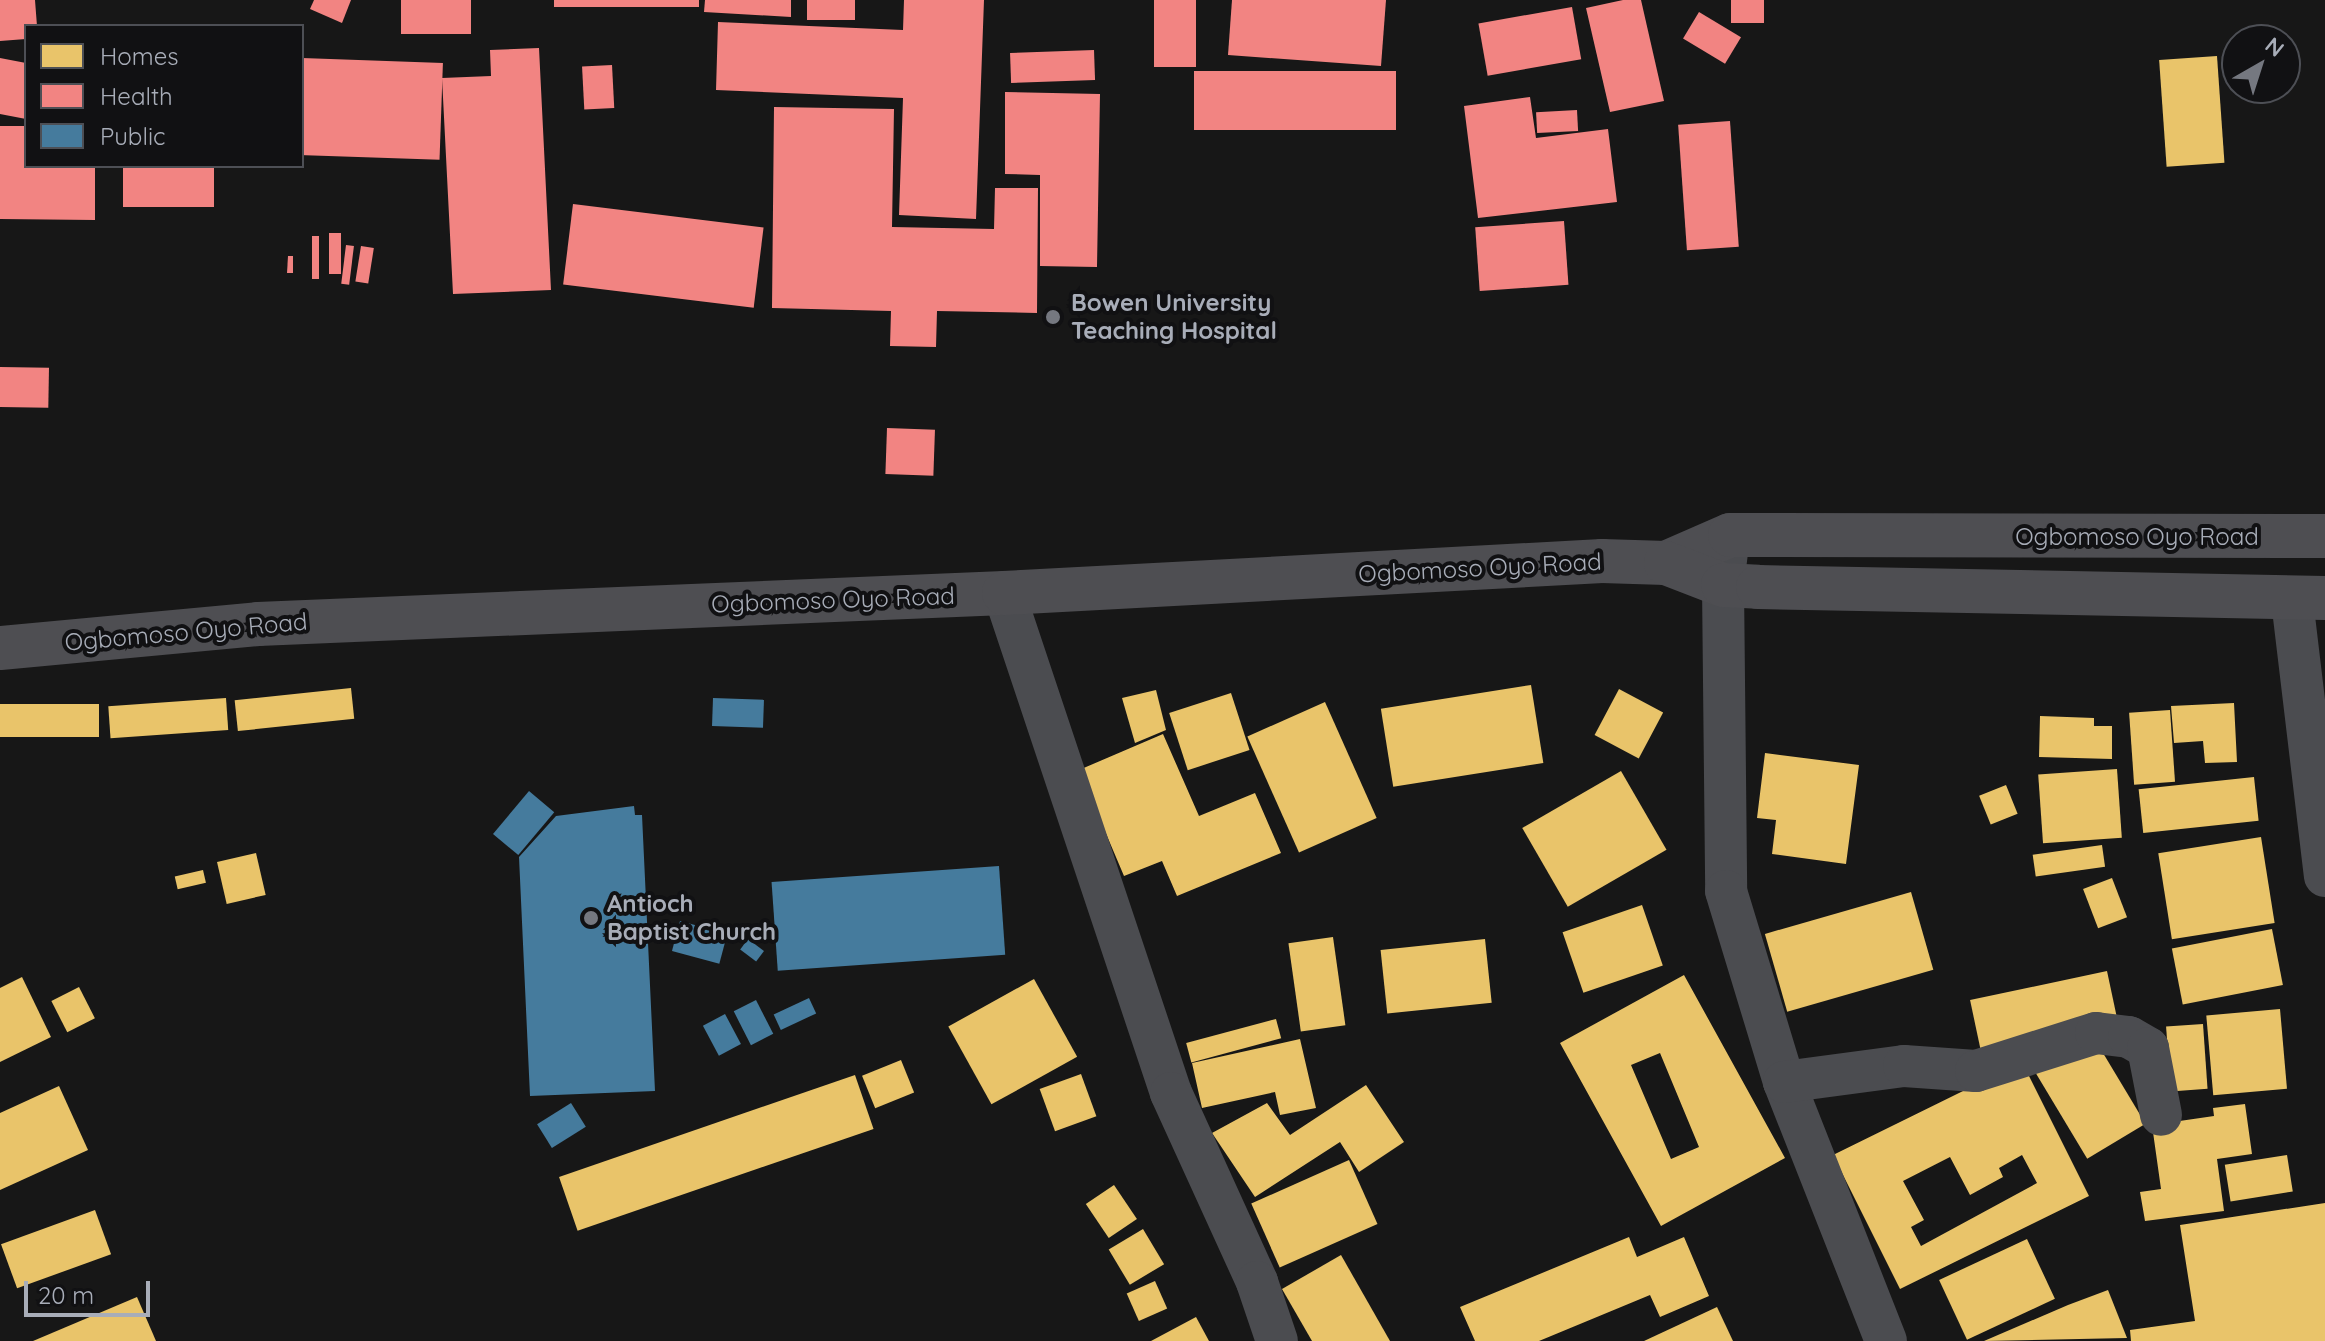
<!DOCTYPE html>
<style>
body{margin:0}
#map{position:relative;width:2325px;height:1341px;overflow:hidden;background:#171717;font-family:Quicksand,sans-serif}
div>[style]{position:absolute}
.homes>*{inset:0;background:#e9c46a;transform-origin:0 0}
.health>*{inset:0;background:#f28482;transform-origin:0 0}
.public>*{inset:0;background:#457b9d;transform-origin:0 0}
.minor>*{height:42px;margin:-21px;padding:0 21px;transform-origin:21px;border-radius:21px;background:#4b4c50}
.trunk>*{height:44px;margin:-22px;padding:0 22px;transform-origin:22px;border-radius:22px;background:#4e4e52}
.dots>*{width:22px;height:22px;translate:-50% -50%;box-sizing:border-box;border:4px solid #111113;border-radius:50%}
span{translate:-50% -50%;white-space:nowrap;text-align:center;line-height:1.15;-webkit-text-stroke:8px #111113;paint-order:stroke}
.poi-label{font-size:24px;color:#a8adb8;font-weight:700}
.left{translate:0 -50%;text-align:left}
.street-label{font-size:24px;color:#a8adb8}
.legend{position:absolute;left:24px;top:24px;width:280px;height:144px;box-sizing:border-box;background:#111113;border:2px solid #4d4f55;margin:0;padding:10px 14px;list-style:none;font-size:24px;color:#a8adb8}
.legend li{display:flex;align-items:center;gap:16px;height:40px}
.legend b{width:40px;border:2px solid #4d4f55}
.north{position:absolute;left:2221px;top:24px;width:80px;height:80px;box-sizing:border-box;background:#111113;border:2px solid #4d4f55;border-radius:50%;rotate:39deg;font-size:22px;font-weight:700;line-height:32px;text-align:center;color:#a8adb8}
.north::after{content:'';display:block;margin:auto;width:28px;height:36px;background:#757880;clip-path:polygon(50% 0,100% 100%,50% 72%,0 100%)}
.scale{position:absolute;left:24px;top:1281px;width:126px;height:36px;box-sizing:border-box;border:4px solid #a8adb8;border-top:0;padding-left:10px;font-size:24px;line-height:28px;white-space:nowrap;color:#a8adb8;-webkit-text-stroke:6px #111113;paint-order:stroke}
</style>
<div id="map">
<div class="homes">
<div style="left:2217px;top:56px;width:107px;height:58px;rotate:86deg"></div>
<div style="left:1531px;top:685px;width:79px;height:152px;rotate:81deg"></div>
<div style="left:351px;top:688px;width:31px;height:117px;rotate:84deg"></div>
<div style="left:1619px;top:689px;width:50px;height:52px;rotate:28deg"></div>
<div style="clip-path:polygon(1156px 690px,1166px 730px,1135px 743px,1122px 698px)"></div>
<div style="left:1231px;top:693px;width:60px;height:65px;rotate:72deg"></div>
<div style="left:226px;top:698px;width:32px;height:118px;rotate:86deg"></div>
<div style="left:1325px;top:702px;width:127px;height:85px;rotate:66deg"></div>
<div style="clip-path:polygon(2234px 703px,2237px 762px,2205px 763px,2203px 741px,2174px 743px,2171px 706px)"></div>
<div style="left:0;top:704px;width:99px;height:33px"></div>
<div style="left:2170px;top:710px;width:72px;height:41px;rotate:86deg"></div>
<div style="clip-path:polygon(2040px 716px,2094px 718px,2094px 726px,2112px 726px,2112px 759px,2039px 757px)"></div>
<div style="clip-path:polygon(1163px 734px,1199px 816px,1255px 793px,1281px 853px,1177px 896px,1162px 861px,1124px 876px,1079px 770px)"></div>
<div style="clip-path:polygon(1765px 753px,1859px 765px,1846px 864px,1772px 854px,1776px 820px,1757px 818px)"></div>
<div style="left:2117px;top:769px;width:69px;height:79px;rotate:86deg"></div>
<div style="left:1621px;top:771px;width:91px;height:114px;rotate:60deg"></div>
<div style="left:2254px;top:777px;width:44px;height:116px;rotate:84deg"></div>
<div style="left:2006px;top:785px;width:31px;height:29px;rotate:68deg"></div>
<div style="left:2261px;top:837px;width:87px;height:104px;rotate:81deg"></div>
<div style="left:2102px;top:845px;width:22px;height:70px;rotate:82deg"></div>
<div style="left:256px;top:853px;width:43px;height:40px;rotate:77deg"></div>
<div style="left:203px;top:870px;width:13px;height:29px;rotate:77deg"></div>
<div style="left:2112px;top:878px;width:42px;height:31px;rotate:69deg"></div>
<div style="left:1911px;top:892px;width:81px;height:152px;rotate:74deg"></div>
<div style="left:1642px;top:905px;width:64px;height:84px;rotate:71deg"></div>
<div style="left:2272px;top:929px;width:57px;height:102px;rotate:79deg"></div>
<div style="left:1333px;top:937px;width:89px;height:45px;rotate:82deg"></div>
<div style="left:1485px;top:939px;width:64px;height:105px;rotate:84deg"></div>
<div style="left:2107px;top:971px;width:53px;height:140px;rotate:78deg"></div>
<div style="clip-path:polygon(evenodd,1684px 975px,1785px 1158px,1661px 1226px,1560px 1043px,1684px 975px,1660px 1053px,1699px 1147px,1671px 1159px,1631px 1065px,1660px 1053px)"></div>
<div style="clip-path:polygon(22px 977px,51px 1037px,0 1062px,0 988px)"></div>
<div style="left:1034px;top:979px;width:89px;height:98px;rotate:61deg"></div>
<div style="left:79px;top:987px;width:35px;height:31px;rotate:63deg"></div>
<div style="left:2280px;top:1009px;width:80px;height:74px;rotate:85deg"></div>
<div style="left:1276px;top:1019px;width:20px;height:93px;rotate:75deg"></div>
<div style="left:2203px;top:1024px;width:65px;height:37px;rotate:86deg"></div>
<div style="left:2094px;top:1038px;width:100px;height:68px;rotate:59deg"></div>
<div style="clip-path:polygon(1300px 1039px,1316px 1108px,1280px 1115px,1275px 1092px,1202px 1108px,1192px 1063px)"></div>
<div style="left:901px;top:1060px;width:35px;height:42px;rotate:68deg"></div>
<div style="clip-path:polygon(evenodd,2022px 1062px,2089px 1196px,1900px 1289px,1833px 1155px,2022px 1062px,2022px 1155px,2037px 1183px,1921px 1246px,1911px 1227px,1924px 1220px,1903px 1181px,1950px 1157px,1970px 1195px,2003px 1177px,1999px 1168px,2022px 1155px)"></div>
<div style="left:1081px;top:1074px;width:45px;height:44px;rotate:70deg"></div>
<div style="left:855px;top:1075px;width:57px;height:313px;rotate:71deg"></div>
<div style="clip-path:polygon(1366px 1085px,1404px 1142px,1359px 1172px,1340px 1142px,1255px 1197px,1212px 1133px,1267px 1103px,1290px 1135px)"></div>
<div style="clip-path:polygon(59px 1086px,88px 1150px,0 1190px,0 1113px)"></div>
<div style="clip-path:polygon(2245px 1104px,2252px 1154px,2217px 1159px,2224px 1211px,2145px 1221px,2140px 1192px,2161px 1189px,2152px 1125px,2214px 1116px,2213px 1108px)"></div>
<div style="left:2287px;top:1155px;width:37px;height:63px;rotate:81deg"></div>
<div style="left:1349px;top:1160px;width:70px;height:107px;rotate:66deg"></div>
<div style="left:1114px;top:1185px;width:41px;height:34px;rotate:56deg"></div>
<div style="clip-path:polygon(2325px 1203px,2325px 1341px,2131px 1341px,2130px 1330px,2195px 1321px,2180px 1225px)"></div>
<div style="left:95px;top:1210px;width:47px;height:100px;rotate:70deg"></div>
<div style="left:1143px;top:1229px;width:41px;height:40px;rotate:59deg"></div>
<div style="clip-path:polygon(1629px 1237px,1637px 1257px,1684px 1237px,1709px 1296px,1660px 1317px,1650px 1295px,1539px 1341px,1475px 1341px,1460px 1307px)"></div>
<div style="left:2027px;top:1239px;width:66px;height:97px;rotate:65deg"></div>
<div style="clip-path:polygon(1341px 1255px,1390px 1341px,1312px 1341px,1282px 1289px)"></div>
<div style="left:1155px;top:1281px;width:30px;height:31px;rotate:66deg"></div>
<div style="clip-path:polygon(2108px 1290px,2127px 1338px,1984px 1341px,2068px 1305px)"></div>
<div style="clip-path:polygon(137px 1297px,156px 1341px,33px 1341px)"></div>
<div style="clip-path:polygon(1717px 1307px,1733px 1341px,1644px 1341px)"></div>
<div style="clip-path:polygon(1196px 1317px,1209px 1341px,1151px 1341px)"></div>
</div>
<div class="health">
<div style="clip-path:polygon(0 0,35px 0,37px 26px,26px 26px,26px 39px,0 41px)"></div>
<div style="clip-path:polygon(314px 0,351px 0,342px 23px,310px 9px)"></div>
<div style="left:401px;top:0;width:70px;height:34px"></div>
<div style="left:554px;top:0;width:145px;height:7px"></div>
<div style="clip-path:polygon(705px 0,791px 0,791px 17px,704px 12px)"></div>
<div style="left:807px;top:0;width:48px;height:20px"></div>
<div style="clip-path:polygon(904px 0,984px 0,976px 219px,899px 215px,903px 98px,716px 90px,718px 22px,903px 30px)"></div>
<div style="left:1154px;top:0;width:42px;height:67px"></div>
<div style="clip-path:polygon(1232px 0,1386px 0,1381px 66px,1228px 55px)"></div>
<div style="clip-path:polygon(1623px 0,1641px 0,1664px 101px,1610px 112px,1586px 8px)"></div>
<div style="left:1731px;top:0;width:33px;height:23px"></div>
<div style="left:1572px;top:7px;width:53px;height:95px;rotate:80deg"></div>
<div style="left:1699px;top:12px;width:49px;height:31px;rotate:31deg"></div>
<div style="clip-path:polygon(539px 48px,551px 290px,453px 294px,442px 78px,491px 76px,490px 50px)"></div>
<div style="left:1094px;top:50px;width:30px;height:84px;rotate:88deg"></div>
<div style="clip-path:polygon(0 58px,26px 63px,26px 119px,0 114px)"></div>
<div style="left:302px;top:58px;width:141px;height:97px;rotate:2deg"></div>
<div style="left:612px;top:65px;width:43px;height:30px;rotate:87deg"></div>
<div style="left:1194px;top:71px;width:202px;height:59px"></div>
<div style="clip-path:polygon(1005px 92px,1100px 94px,1097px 267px,1040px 266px,1040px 175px,1005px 174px)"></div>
<div style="clip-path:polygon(1530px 97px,1536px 138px,1608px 129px,1617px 202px,1478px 218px,1464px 106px)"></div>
<div style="clip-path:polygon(774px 107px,894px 109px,892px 227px,994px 229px,995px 188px,1038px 188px,1037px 313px,937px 311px,936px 347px,890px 346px,891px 311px,772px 308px)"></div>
<div style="left:1577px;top:110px;width:21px;height:41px;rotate:87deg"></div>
<div style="left:1730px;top:121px;width:126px;height:52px;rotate:86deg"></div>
<div style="clip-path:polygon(0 126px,26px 126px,26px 166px,95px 166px,95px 220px,0 219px)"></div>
<div style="left:123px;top:166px;width:91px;height:41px"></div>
<div style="left:573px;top:204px;width:192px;height:81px;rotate:7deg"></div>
<div style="left:1564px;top:221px;width:64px;height:89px;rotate:86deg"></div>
<div style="left:329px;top:233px;width:12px;height:41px"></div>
<div style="left:312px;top:236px;width:7px;height:43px"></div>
<div style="left:346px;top:245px;width:8px;height:39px;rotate:7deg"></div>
<div style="left:361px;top:246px;width:13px;height:36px;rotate:9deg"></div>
<div style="clip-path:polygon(288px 256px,293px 256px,293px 273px,287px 273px)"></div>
<div style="left:0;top:367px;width:49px;height:40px;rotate:1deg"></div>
<div style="left:887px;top:428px;width:48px;height:46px;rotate:2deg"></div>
</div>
<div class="public">
<div style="left:713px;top:698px;width:51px;height:28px;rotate:2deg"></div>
<div style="left:529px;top:791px;width:33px;height:56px;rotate:40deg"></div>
<div style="clip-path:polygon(634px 806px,635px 815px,642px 815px,655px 1091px,530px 1096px,519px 857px,556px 816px)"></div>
<div style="left:999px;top:866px;width:89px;height:228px;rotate:86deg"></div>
<div style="left:680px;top:921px;width:49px;height:31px;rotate:15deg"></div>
<div style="left:748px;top:939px;width:20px;height:13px;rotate:37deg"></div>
<div style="left:809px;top:998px;width:17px;height:39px;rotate:65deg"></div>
<div style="left:756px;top:1000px;width:38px;height:25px;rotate:63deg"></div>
<div style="left:725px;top:1014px;width:34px;height:25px;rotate:62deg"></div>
<div style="left:571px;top:1103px;width:28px;height:40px;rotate:58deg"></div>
</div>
<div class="minor">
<div style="left:1727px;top:552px;width:33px;rotate:97deg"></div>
<div style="left:1723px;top:585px;width:306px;rotate:89.4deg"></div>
<div style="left:1726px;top:891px;width:200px;rotate:73.1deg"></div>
<div style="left:1784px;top:1082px;width:278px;rotate:68.5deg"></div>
<div style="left:1004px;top:593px;width:527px;rotate:71.53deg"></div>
<div style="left:1171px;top:1093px;width:208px;rotate:65.5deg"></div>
<div style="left:1257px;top:1282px;width:62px;rotate:71.3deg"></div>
<div style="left:2292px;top:600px;width:278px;rotate:83.2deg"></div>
<div style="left:1784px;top:1082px;width:121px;rotate:-7.6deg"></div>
<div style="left:1904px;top:1066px;width:72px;rotate:4deg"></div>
<div style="left:1976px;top:1071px;width:126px;rotate:-17.6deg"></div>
<div style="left:2096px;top:1033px;width:33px;rotate:7deg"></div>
<div style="left:2129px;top:1037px;width:22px;rotate:30deg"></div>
<div style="left:2148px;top:1048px;width:68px;rotate:79deg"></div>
</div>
<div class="trunk">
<div style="left:1666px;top:563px;width:70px;rotate:-23.6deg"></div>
<div style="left:1730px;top:535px;width:595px;rotate:0.1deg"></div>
<div style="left:0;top:648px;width:259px;rotate:-5.3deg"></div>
<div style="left:258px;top:624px;width:747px;rotate:-2.38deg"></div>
<div style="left:1004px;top:593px;width:599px;rotate:-3.06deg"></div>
<div style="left:1602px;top:561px;width:64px;rotate:1.8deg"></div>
<div style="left:1666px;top:563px;width:61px;rotate:21.1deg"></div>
<div style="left:1723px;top:585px;width:35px;rotate:3deg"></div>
<div style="left:1758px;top:587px;width:567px;rotate:1.11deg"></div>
</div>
<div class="dots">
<div style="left:1053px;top:317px;background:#757880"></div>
<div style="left:591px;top:918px;background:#757880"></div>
</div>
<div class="poi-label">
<span class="left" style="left:1071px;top:317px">Bowen University<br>Teaching Hospital</span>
<span class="left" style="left:607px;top:918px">Antioch<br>Baptist Church</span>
</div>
<div class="street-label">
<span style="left:2137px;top:537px">Ogbomoso Oyo Road</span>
<span style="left:1480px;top:568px;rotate:-3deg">Ogbomoso Oyo Road</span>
<span style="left:833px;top:600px;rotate:-2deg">Ogbomoso Oyo Road</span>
<span style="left:186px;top:632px;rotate:-5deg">Ogbomoso Oyo Road</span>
</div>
<ul class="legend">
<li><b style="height:22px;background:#e9c46a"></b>Homes</li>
<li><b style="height:22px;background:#f28482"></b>Health</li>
<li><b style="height:22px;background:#457b9d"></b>Public</li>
</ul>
<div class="north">N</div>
<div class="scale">20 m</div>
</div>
